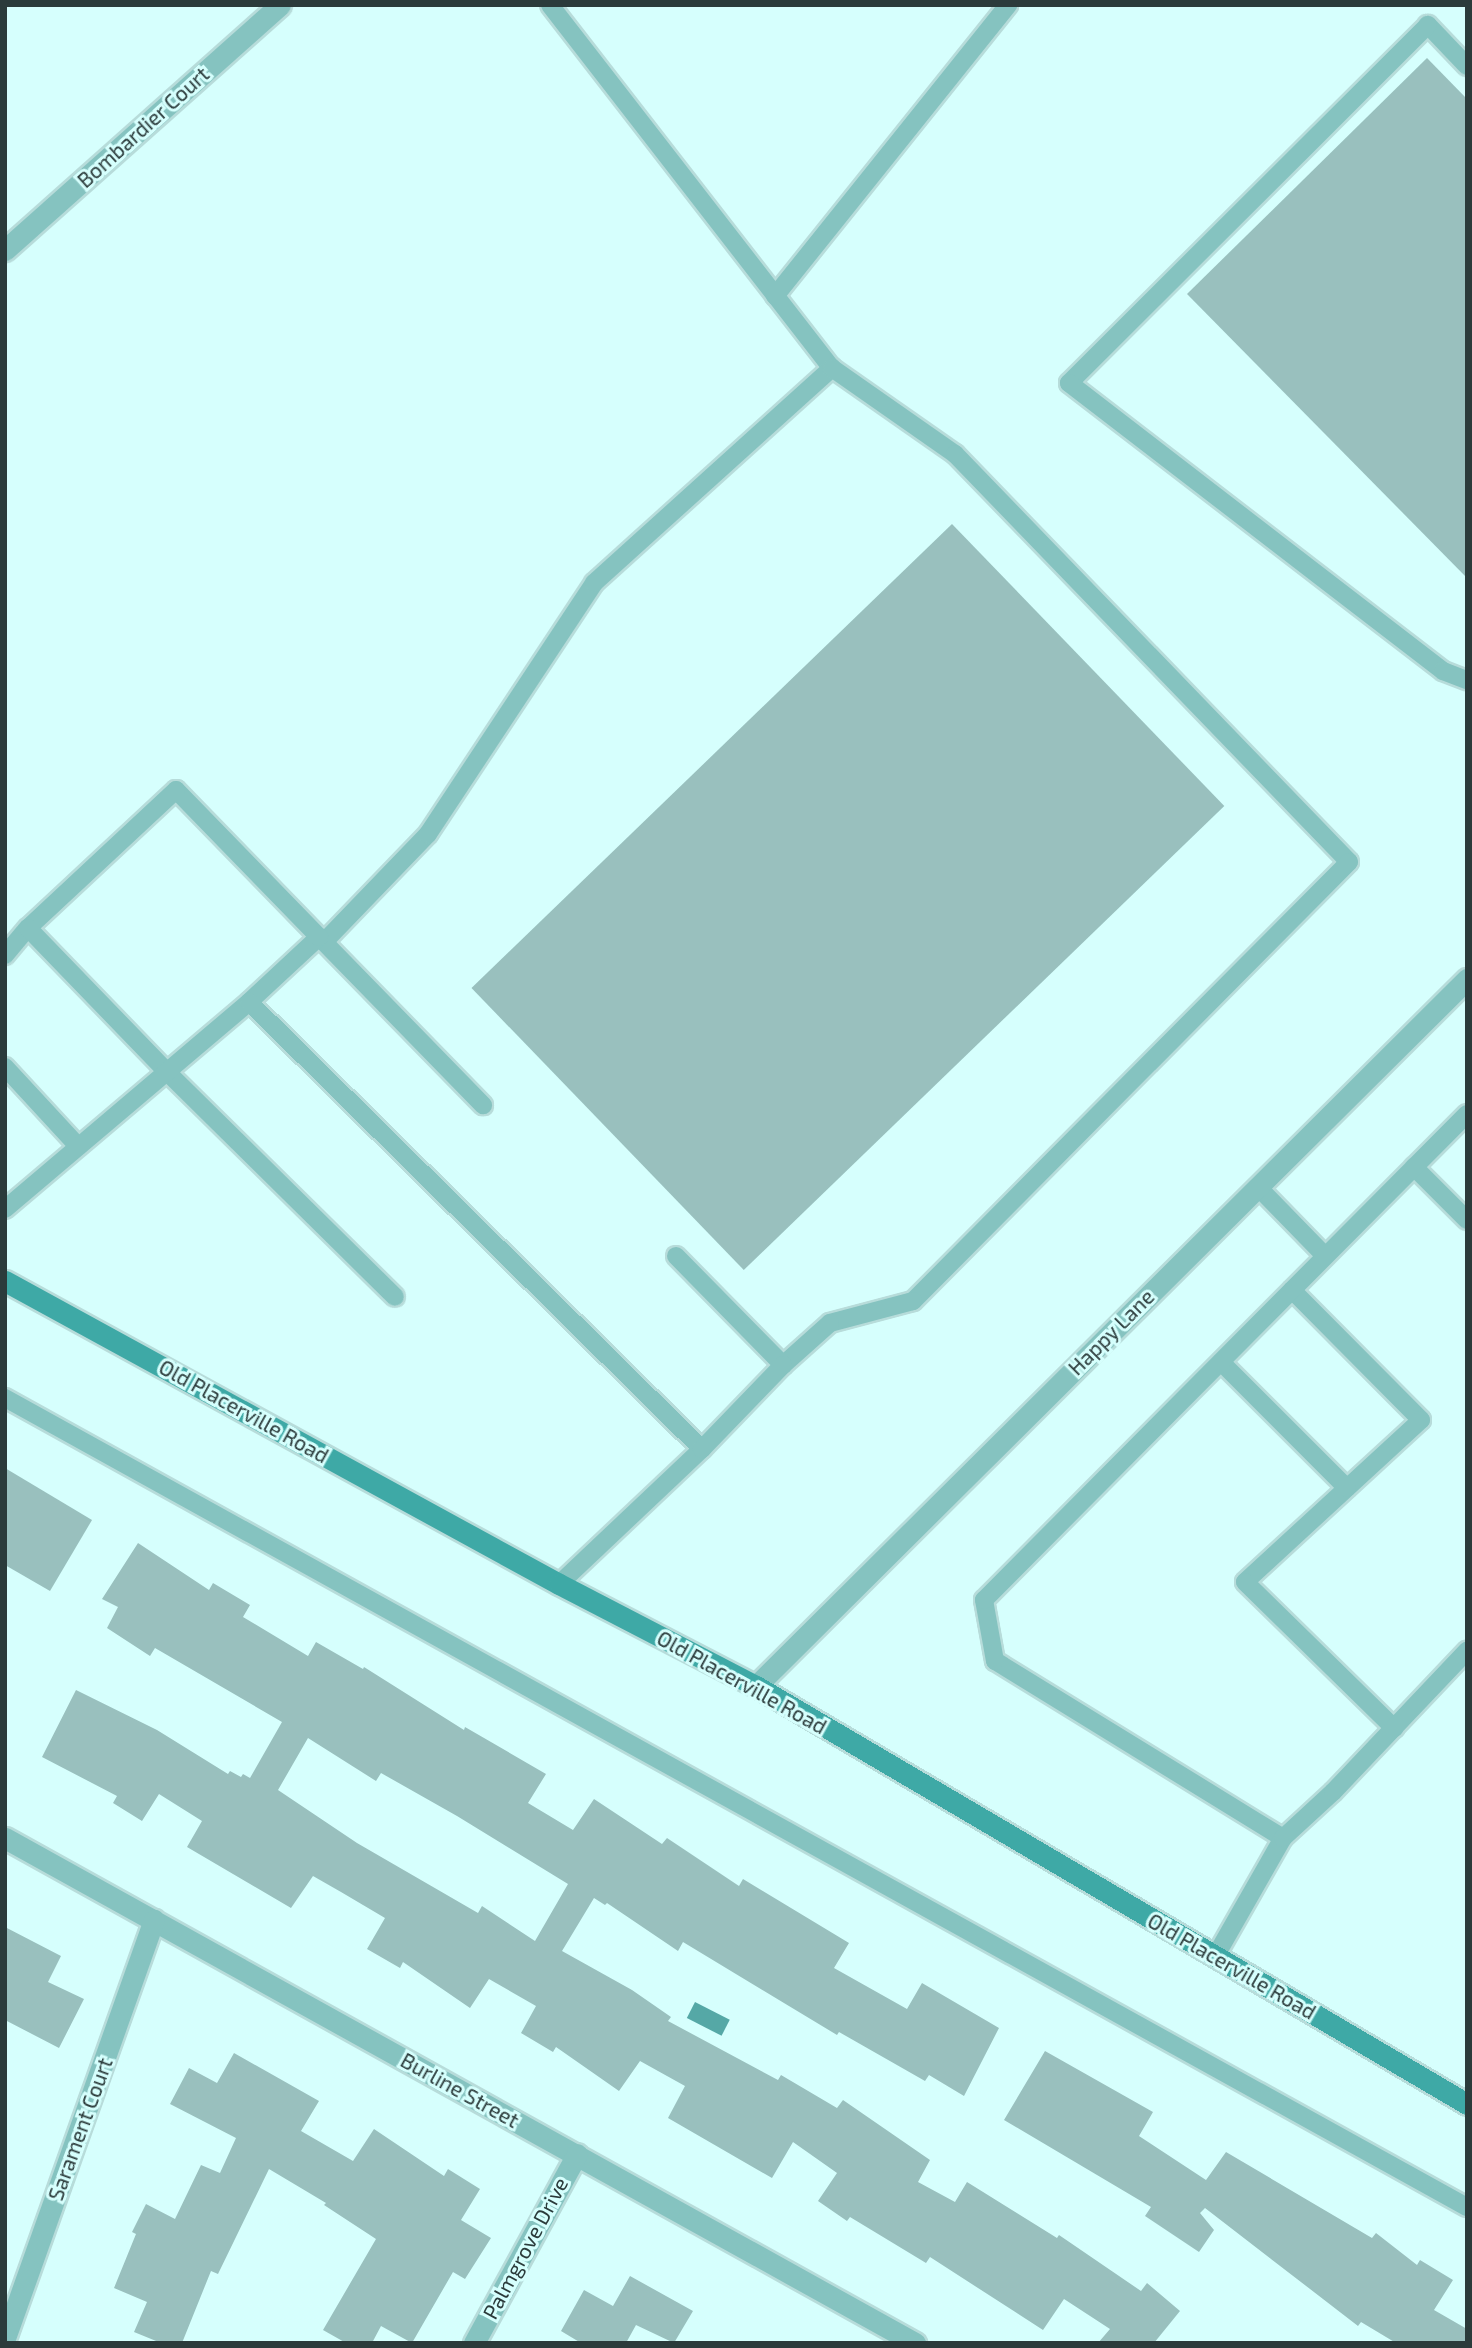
<!DOCTYPE html>
<style>
body{margin:0}
#map{position:relative;width:1472px;height:2348px;overflow:hidden;background:#d6fffd;font-family:"Exo 2",sans-serif}
div>[style]{position:absolute}
.water>*{inset:0;background:#55a8a6;transform-origin:0 0}
.building>*{inset:0;background:#99c0be;transform-origin:0 0}
.roads{filter:drop-shadow(2px 0 #b7dcda) drop-shadow(-2px 0 #b7dcda) drop-shadow(0 2px #b7dcda) drop-shadow(0 -2px #b7dcda)}
.lane>*{height:18px;margin:-9px;padding:0 9px;transform-origin:9px;border-radius:9px;background:#85c3c0}
.street>*{height:21px;margin:-10.5px;padding:0 10.5px;transform-origin:10.5px;border-radius:10.5px;background:#85c3c0}
.secondary>*{height:21px;margin:-10.5px;padding:0 10.5px;transform-origin:10.5px;border-radius:10.5px;background:#3ea9a6}
span{translate:-50% -50%;white-space:nowrap;text-align:center;line-height:1.15;-webkit-text-stroke:6px #d6fffd;paint-order:stroke}
.street-label{font-size:21px;color:#2b3b3b}
.frame{position:absolute;inset:0;border:7px solid #2b3b3b;pointer-events:none}
</style>
<div id="map">
<div class="water">
<div style="left:695px;top:2002px;width:39px;height:18px;rotate:27deg"></div>
</div>
<div class="building">
<div style="clip-path:polygon(1427px 58px,1467px 99px,1467px 578px,1187px 294px)"></div>
<div style="left:952px;top:524px;width:392px;height:668px;rotate:46deg"></div>
<div style="clip-path:polygon(5px 1468px,92px 1520px,50px 1591px,5px 1565px)"></div>
<div style="clip-path:polygon(evenodd,138px 1543px,209px 1590px,213px 1583px,250px 1605px,243px 1617px,308px 1656px,316px 1642px,363px 1669px,364px 1667px,464px 1730px,465px 1727px,546px 1774px,528px 1803px,573px 1830px,594px 1799px,662px 1844px,667px 1838px,739px 1886px,743px 1879px,849px 1943px,834px 1968px,907px 2009px,922px 1983px,999px 2028px,964px 2096px,929px 2075px,925px 2081px,839px 2032px,837px 2035px,683px 1942px,678px 1951px,607px 1903px,605px 1905px,594px 1898px,562px 1951px,632px 1990px,671px 2017px,668px 2021px,778px 2080px,781px 2075px,837px 2108px,843px 2100px,930px 2160px,918px 2182px,955px 2202px,967px 2182px,1057px 2238px,1059px 2235px,1141px 2291px,1147px 2283px,1180px 2311px,1154px 2343px,1098px 2343px,1110px 2329px,1064px 2299px,1043px 2330px,930px 2257px,926px 2263px,850px 2217px,847px 2221px,818px 2201px,837px 2173px,793px 2142px,772px 2178px,668px 2118px,685px 2086px,640px 2061px,619px 2091px,556px 2047px,553px 2052px,521px 2033px,536px 2006px,489px 1979px,470px 2008px,403px 1962px,400px 1968px,367px 1949px,385px 1918px,341px 1892px,313px 1876px,291px 1908px,187px 1847px,202px 1821px,159px 1794px,142px 1821px,113px 1803px,117px 1796px,42px 1757px,76px 1690px,157px 1730px,228px 1774px,230px 1771px,241px 1777px,243px 1774px,250px 1778px,282px 1722px,155px 1648px,150px 1656px,107px 1628px,118px 1607px,102px 1599px,138px 1543px,308px 1738px,376px 1781px,381px 1773px,457px 1816px,568px 1884px,535px 1941px,482px 1906px,478px 1913px,357px 1843px,278px 1790px,308px 1738px)"></div>
<div style="clip-path:polygon(5px 1927px,61px 1956px,48px 1982px,84px 1999px,59px 2048px,5px 2020px)"></div>
<div style="clip-path:polygon(1045px 2051px,1153px 2112px,1139px 2136px,1206px 2180px,1226px 2152px,1372px 2238px,1376px 2233px,1417px 2265px,1420px 2260px,1453px 2280px,1434px 2310px,1467px 2329px,1467px 2343px,1396px 2343px,1361px 2322px,1358px 2326px,1205px 2208px,1200px 2213px,1214px 2230px,1199px 2252px,1145px 2216px,1151px 2207px,1004px 2120px)"></div>
<div style="clip-path:polygon(234px 2053px,319px 2101px,301px 2131px,353px 2161px,374px 2129px,444px 2176px,448px 2169px,480px 2189px,461px 2220px,491px 2238px,465px 2279px,453px 2272px,412px 2343px,381px 2326px,372px 2343px,346px 2343px,323px 2330px,376px 2239px,324px 2205px,326px 2203px,269px 2169px,218px 2274px,211px 2271px,182px 2343px,161px 2343px,134px 2332px,147px 2302px,114px 2288px,136px 2234px,132px 2232px,146px 2204px,175px 2219px,201px 2165px,220px 2173px,236px 2138px,170px 2104px,189px 2068px,217px 2083px)"></div>
<div style="clip-path:polygon(630px 2276px,693px 2311px,674px 2343px,636px 2325px,626px 2343px,581px 2343px,561px 2331px,584px 2290px,613px 2306px)"></div>
</div>
<div class="roads">
<div class="lane">
<div style="left:550px;top:5px;width:460px;rotate:52.2deg"></div>
<div style="left:1467px;top:66px;width:57px;rotate:-133.6deg"></div>
<div style="left:1428px;top:25px;width:507px;rotate:135.08deg"></div>
<div style="left:1069px;top:383px;width:472px;rotate:37.6deg"></div>
<div style="left:1443px;top:671px;width:26px;rotate:21deg"></div>
<div style="left:775px;top:296px;width:373px;rotate:-51.3deg"></div>
<div style="left:319px;top:937px;width:235px;rotate:45.7deg"></div>
<div style="left:324px;top:942px;width:150px;rotate:-46.1deg"></div>
<div style="left:428px;top:834px;width:301px;rotate:-56.5deg"></div>
<div style="left:594px;top:583px;width:321px;rotate:-42.1deg"></div>
<div style="left:832px;top:368px;width:150px;rotate:35deg"></div>
<div style="left:955px;top:454px;width:567px;rotate:46deg"></div>
<div style="left:1349px;top:862px;width:619px;rotate:134.8deg"></div>
<div style="left:913px;top:1301px;width:86px;rotate:165.2deg"></div>
<div style="left:830px;top:1323px;width:63px;rotate:138.2deg"></div>
<div style="left:5px;top:955px;width:35px;rotate:-50deg"></div>
<div style="left:249px;top:1002px;width:96px;rotate:-42.9deg"></div>
<div style="left:319px;top:937px;width:205px;rotate:-134.2deg"></div>
<div style="left:176px;top:790px;width:202px;rotate:137deg"></div>
<div style="left:28px;top:928px;width:200px;rotate:46deg"></div>
<div style="left:167px;top:1072px;width:320px;rotate:44.6deg"></div>
<div style="left:5px;top:1067px;width:108px;rotate:47.3deg"></div>
<div style="left:1414px;top:1167px;width:75px;rotate:45deg"></div>
<div style="left:1258px;top:1187px;width:96px;rotate:45.8deg"></div>
<div style="left:5px;top:1209px;width:320px;rotate:-40.3deg"></div>
<div style="left:249px;top:1002px;width:636px;rotate:44.62deg"></div>
<div style="left:702px;top:1449px;width:197px;rotate:136.6deg"></div>
<div style="left:676px;top:1256px;width:153px;rotate:45.5deg"></div>
<div style="left:783px;top:1365px;width:117px;rotate:134deg"></div>
<div style="left:1292px;top:1290px;width:183px;rotate:45.2deg"></div>
<div style="left:1421px;top:1420px;width:239px;rotate:137.4deg"></div>
<div style="left:1245px;top:1582px;width:209px;rotate:44.4deg"></div>
<div style="left:1221px;top:1362px;width:178px;rotate:45deg"></div>
<div style="left:5px;top:1398px;width:1671px;rotate:28.96deg"></div>
<div style="left:1283px;top:1838px;width:338px;rotate:-148.4deg"></div>
<div style="left:995px;top:1661px;width:62px;rotate:-100.2deg"></div>
<div style="left:984px;top:1600px;width:685px;rotate:-45.18deg"></div>
<div style="left:1215px;top:1957px;width:137px;rotate:-60.3deg"></div>
<div style="left:1283px;top:1838px;width:68px;rotate:-42.6deg"></div>
<div style="left:1333px;top:1792px;width:195px;rotate:-46.5deg"></div>
</div>
<div class="street">
<div style="left:5px;top:250px;width:368px;rotate:-41.7deg"></div>
<div style="left:756px;top:1686px;width:1003px;rotate:-44.84deg"></div>
<div style="left:5px;top:1838px;width:1041px;rotate:29.03deg"></div>
<div style="left:5px;top:2338px;width:444px;rotate:-70.4deg"></div>
<div style="left:474px;top:2343px;width:215px;rotate:-61.4deg"></div>
</div>
<div class="secondary">
<div style="left:5px;top:1281px;width:631px;rotate:28.68deg"></div>
<div style="left:559px;top:1584px;width:222px;rotate:27.4deg"></div>
<div style="left:756px;top:1686px;width:825px;rotate:30.45deg"></div>
</div>
</div>
<div class="street-label">
<span style="left:143px;top:127px;rotate:-42deg">Bombardier Court</span>
<span style="left:1111px;top:1332px;rotate:-45deg">Happy Lane</span>
<span style="left:244px;top:1411px;rotate:29deg">Old Placerville Road</span>
<span style="left:742px;top:1682px;rotate:29deg">Old Placerville Road</span>
<span style="left:1232px;top:1966px;rotate:30deg">Old Placerville Road</span>
<span style="left:460px;top:2090px;rotate:29deg">Burline Street</span>
<span style="left:80px;top:2129px;rotate:-70deg">Sarament Court</span>
<span style="left:525px;top:2248px;rotate:-62deg">Palmgrove Drive</span>
</div>
<div class="frame"></div>
</div>
